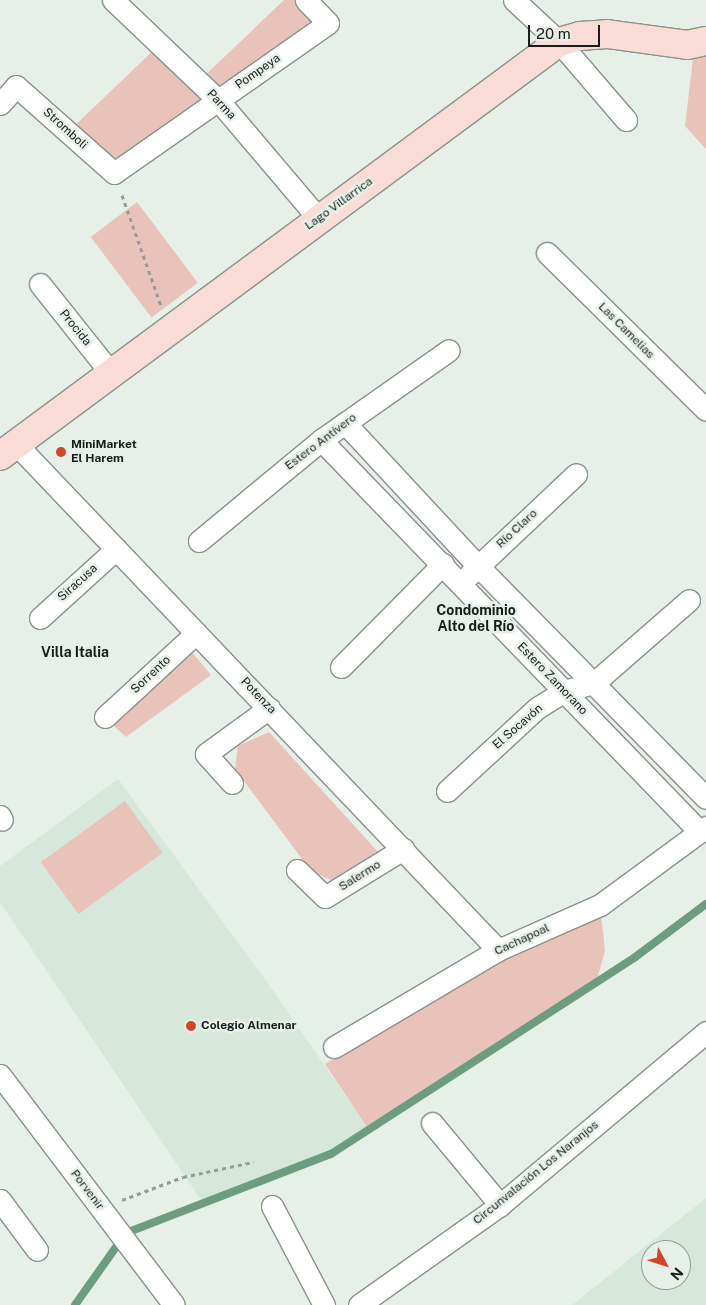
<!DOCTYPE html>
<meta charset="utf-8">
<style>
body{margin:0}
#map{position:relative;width:706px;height:1305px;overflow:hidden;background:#e6f0e9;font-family:"Public Sans",sans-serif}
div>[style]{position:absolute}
.built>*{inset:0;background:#d6e7db}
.green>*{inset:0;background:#e9c3b9;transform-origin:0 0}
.stream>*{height:8px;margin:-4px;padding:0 4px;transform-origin:4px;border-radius:4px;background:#6b9d7e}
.path>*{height:3px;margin-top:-1.5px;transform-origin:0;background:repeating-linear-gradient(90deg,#959d97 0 4px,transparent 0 8px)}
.roads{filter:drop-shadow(1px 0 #8a928c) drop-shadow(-1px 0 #8a928c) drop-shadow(0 1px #8a928c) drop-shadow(0 -1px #8a928c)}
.street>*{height:21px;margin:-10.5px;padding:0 10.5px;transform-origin:10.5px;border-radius:10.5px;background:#fff}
.secondary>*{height:28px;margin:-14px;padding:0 14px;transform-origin:14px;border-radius:14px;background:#f8dcd5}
.dots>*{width:14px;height:14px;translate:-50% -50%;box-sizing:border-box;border:2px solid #e6f0e9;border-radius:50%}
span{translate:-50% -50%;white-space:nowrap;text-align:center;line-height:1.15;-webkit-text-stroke:5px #e6f0e9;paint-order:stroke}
.street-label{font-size:12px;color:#191c1a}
.poi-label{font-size:12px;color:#191c1a;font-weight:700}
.left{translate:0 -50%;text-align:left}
.neighbourhood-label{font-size:14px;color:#191c1a;font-weight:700}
.north{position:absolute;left:641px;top:1240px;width:50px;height:50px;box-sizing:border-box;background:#e6f0e9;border:1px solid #949b96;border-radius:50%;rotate:130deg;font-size:14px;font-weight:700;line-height:20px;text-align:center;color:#191c1a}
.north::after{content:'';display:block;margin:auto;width:18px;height:22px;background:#d14725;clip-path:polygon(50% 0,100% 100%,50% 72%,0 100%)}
.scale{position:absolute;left:528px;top:25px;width:72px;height:22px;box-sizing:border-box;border:2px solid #191c1a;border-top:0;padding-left:6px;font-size:15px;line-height:18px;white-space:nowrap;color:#191c1a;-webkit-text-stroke:4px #e6f0e9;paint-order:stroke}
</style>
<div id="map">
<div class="built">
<div style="clip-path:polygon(118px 779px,272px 989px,369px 1130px,331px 1154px,203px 1203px,0 902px,0 866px)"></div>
<div style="clip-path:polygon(evenodd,706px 1198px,706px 1305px,572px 1305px,632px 1257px,706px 1198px,651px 1250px,681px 1250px,681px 1280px,651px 1280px,651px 1250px)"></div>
</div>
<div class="green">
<div style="clip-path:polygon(284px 0,306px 0,328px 23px,114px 173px,68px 132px,160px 44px,199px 81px)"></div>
<div style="clip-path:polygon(706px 32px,706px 149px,685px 126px,695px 41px)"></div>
<div style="left:137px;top:202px;width:101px;height:58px;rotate:53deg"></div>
<div style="clip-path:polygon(191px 651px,211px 675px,126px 737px,114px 726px)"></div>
<div style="clip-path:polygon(269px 732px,380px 854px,331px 880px,311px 871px,235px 769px,238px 746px)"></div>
<div style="left:125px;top:801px;width:64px;height:104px;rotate:54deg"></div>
<div style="clip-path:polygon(600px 905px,605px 951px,596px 983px,369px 1130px,325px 1064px)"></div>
</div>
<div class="stream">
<div style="left:75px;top:1305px;width:88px;rotate:-54.7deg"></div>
<div style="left:126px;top:1233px;width:220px;rotate:-21.1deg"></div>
<div style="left:331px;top:1154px;width:361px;rotate:-32.9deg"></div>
<div style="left:634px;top:958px;width:90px;rotate:-36.9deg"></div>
</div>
<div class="path">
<div style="left:122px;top:195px;width:118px;rotate:70.6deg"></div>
<div style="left:122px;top:1200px;width:65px;rotate:-20.7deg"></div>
<div style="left:183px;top:1177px;width:72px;rotate:-12.1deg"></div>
</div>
<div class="roads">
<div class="street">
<div style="left:113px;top:0;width:145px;rotate:43.6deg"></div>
<div style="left:218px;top:100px;width:156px;rotate:49.7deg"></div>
<div style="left:514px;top:0;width:62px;rotate:43deg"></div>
<div style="left:559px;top:42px;width:103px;rotate:49.3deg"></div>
<div style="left:0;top:104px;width:24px;rotate:-48deg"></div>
<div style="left:16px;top:86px;width:131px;rotate:41.6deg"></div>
<div style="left:114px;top:173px;width:261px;rotate:-35deg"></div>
<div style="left:328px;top:23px;width:32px;rotate:-134deg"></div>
<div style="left:547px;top:253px;width:223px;rotate:44.6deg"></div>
<div style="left:40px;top:284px;width:112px;rotate:51.5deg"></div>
<div style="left:345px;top:423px;width:195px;rotate:47.1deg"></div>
<div style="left:478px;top:566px;width:325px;rotate:45.5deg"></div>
<div style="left:321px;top:440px;width:545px;rotate:45.97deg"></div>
<div style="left:16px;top:444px;width:699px;rotate:46.39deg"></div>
<div style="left:199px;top:541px;width:158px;rotate:-39.6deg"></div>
<div style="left:321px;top:440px;width:156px;rotate:-35.1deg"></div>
<div style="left:469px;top:575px;width:147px;rotate:-43.3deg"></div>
<div style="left:40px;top:618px;width:103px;rotate:-42.2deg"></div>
<div style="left:341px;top:667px;width:145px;rotate:-45.3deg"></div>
<div style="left:105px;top:717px;width:124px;rotate:-42.7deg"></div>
<div style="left:232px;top:783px;width:39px;rotate:-132deg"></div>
<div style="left:206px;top:754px;width:78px;rotate:-36.1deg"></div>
<div style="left:447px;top:791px;width:122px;rotate:-42.7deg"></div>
<div style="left:537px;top:708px;width:32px;rotate:-32deg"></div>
<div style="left:564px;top:691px;width:31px;rotate:-15deg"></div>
<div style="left:594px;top:683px;width:126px;rotate:-41.1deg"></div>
<div style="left:0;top:816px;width:4px;rotate:63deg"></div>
<div style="left:297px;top:870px;width:39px;rotate:44deg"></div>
<div style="left:325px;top:897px;width:92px;rotate:-31.6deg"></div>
<div style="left:334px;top:1047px;width:191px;rotate:-30.6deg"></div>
<div style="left:498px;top:950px;width:111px;rotate:-23.8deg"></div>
<div style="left:600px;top:905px;width:132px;rotate:-36.3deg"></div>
<div style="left:0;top:1075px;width:288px;rotate:52.9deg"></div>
<div style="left:432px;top:1123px;width:107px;rotate:50.3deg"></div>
<div style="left:0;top:1200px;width:62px;rotate:53.5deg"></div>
<div style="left:272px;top:1206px;width:112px;rotate:62.3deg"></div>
<div style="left:359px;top:1305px;width:173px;rotate:-35.3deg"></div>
<div style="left:500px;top:1205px;width:269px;rotate:-40deg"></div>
</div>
<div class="secondary">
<div style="left:0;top:456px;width:696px;rotate:-36.52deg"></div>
<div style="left:559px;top:42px;width:22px;rotate:-16deg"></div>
<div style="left:580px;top:36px;width:27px;rotate:-4deg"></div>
<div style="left:607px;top:34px;width:81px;rotate:7.8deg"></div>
<div style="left:687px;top:45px;width:19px;rotate:-12deg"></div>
</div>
</div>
<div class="dots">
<div style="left:61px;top:452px;background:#d14725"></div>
<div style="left:191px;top:1026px;background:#d14725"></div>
</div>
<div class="street-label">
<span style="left:258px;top:72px;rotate:-35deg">Pompeya</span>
<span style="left:221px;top:105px;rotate:47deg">Parma</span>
<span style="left:65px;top:129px;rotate:42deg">Stromboli</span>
<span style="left:339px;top:204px;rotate:-36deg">Lago Villarrica</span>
<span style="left:75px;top:328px;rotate:51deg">Procida</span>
<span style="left:626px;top:331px;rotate:45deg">Las Camelias</span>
<span style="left:321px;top:442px;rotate:-37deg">Estero Antívero</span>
<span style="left:517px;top:529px;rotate:-43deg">Río Claro</span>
<span style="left:78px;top:583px;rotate:-42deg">Siracusa</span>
<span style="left:151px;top:675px;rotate:-43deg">Sorrento</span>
<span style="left:552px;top:679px;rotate:46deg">Estero Zamorano</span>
<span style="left:258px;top:696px;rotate:46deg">Potenza</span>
<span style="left:518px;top:727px;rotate:-41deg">El Socavón</span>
<span style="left:360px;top:876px;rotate:-32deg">Salermo</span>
<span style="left:522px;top:940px;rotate:-25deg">Cachapoal</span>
<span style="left:536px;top:1173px;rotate:-39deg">Circunvalación Los Naranjos</span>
<span style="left:87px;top:1190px;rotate:53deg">Porvenir</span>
</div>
<div class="poi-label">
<span class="left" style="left:71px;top:452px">MiniMarket<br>El Harem</span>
<span class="left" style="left:201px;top:1026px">Colegio Almenar</span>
</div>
<div class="neighbourhood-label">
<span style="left:476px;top:618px">Condominio<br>Alto del Río</span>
<span style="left:75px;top:652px">Villa Italia</span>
</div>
<div class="north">N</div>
<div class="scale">20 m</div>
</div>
